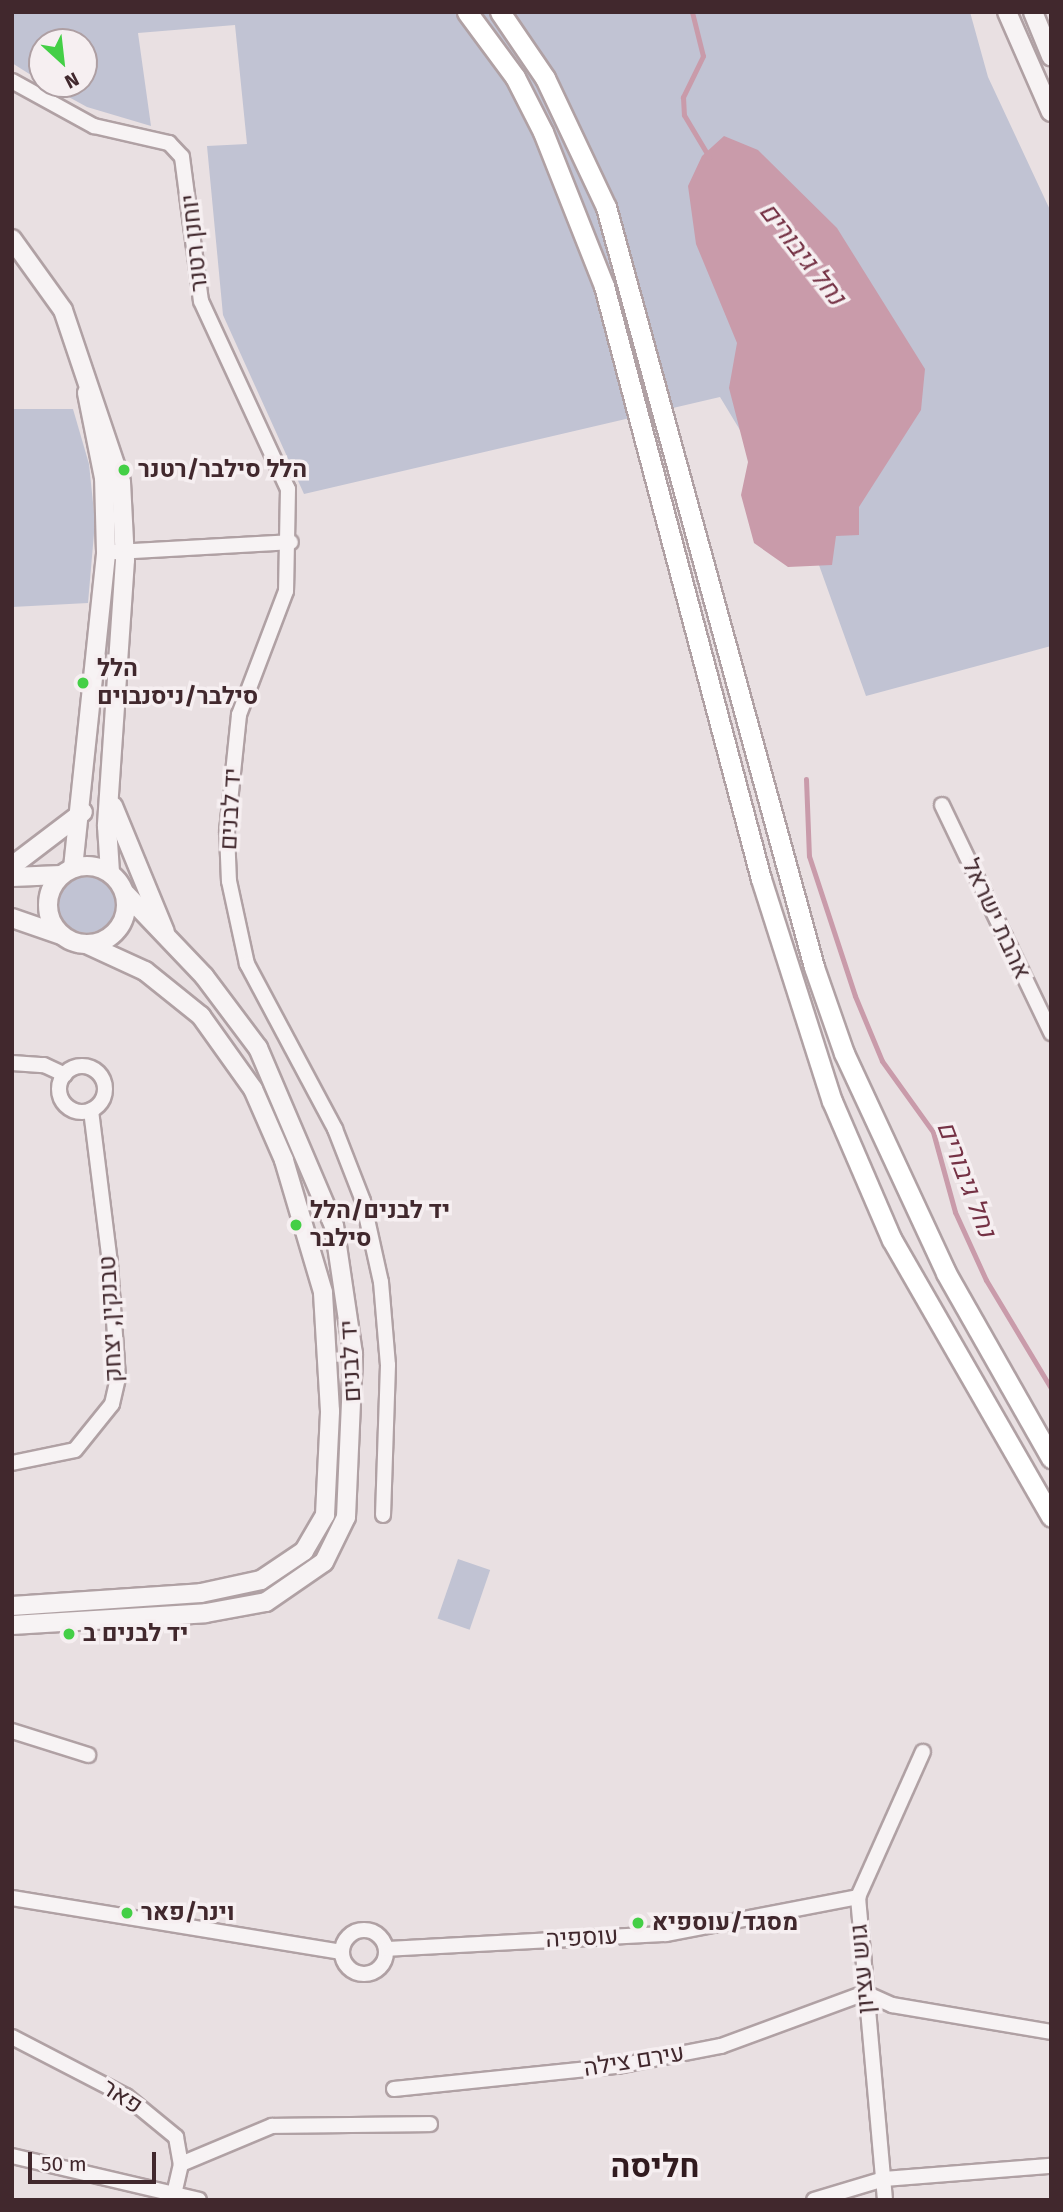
<!DOCTYPE html>
<meta charset="utf-8">
<style>
body{margin:0}
#map{position:relative;width:1063px;height:2212px;overflow:hidden;background:#e9e0e2;font-family:"Fira Sans",Heebo,sans-serif}
div>[style]{position:absolute}
.green>*{inset:0;background:#c1c3d3;transform-origin:0 0}
.round{border-radius:50%}
.water>*{inset:0;background:#c99baa}
.stream>*{height:5px;margin:-2.5px;padding:0 2.5px;transform-origin:2.5px;border-radius:2.5px;background:#c99baa}
.roads{filter:drop-shadow(2px 0 #b0a1a4) drop-shadow(-2px 0 #b0a1a4) drop-shadow(0 2px #b0a1a4) drop-shadow(0 -2px #b0a1a4)}
.minor>*{height:14px;margin:-7px;padding:0 7px;transform-origin:7px;border-radius:7px;background:#f7f3f4}
.minor>.ring{margin:-7px;padding:0;box-sizing:content-box;background:none;border:14px solid #f7f3f4;border-radius:50%}
.tertiary>*{height:18px;margin:-9px;padding:0 9px;transform-origin:9px;border-radius:9px;background:#f7f3f4}
.tertiary>.ring{margin:-9px;padding:0;box-sizing:content-box;background:none;border:18px solid #f7f3f4;border-radius:50%}
.secondary>*{height:19px;margin:-9.5px;padding:0 9.5px;transform-origin:9.5px;border-radius:9.5px;background:#fff}
.dots>*{width:19px;height:19px;translate:-50% -50%;box-sizing:border-box;border:4px solid #f6eff1;border-radius:50%}
span{translate:-50% -50%;white-space:nowrap;text-align:center;line-height:1.15;-webkit-text-stroke:7px #f6eff1;paint-order:stroke}
.street-label{font-size:24px;color:#41282d}
.poi-label{font-size:24px;color:#41282d;font-weight:700}
.left{translate:0 -50%;text-align:left}
.water-label{font-size:26px;color:#753245;font-style:italic}
.district-label{font-size:32px;color:#311b1f;font-weight:700}
.frame{position:absolute;inset:0;border:14px solid #41282d;pointer-events:none}
.north{position:absolute;left:28px;top:28px;width:70px;height:70px;box-sizing:border-box;background:#f6eff1;border:2px solid #ae9fa3;border-radius:50%;rotate:153deg;font-size:19px;font-weight:700;line-height:28px;text-align:center;color:#41282d}
.north::after{content:'';display:block;margin:auto;width:24px;height:32px;background:#44cf46;clip-path:polygon(50% 0,100% 100%,50% 72%,0 100%)}
.scale{position:absolute;left:28px;top:2152px;width:128px;height:32px;box-sizing:border-box;border:4px solid #41282d;border-top:0;padding-left:9px;font-size:21px;line-height:24px;white-space:nowrap;color:#41282d;-webkit-text-stroke:5px #f6eff1;paint-order:stroke}
</style>
<div id="map">
<div class="green">
<div style="clip-path:polygon(12px 12px,970px 12px,988px 77px,1051px 212px,1051px 646px,866px 696px,815px 554px,720px 397px,304px 494px,223px 315px,207px 146px,247px 144px,235px 25px,138px 33px,151px 126px,87px 107px,45px 84px,84px 84px,84px 42px,42px 42px,42px 82px,12px 63px)"></div>
<div style="clip-path:polygon(12px 409px,73px 409px,89px 464px,95px 522px,88px 603px,12px 607px)"></div>
<div class="round" style="left:59px;top:877px;width:56px;height:56px"></div>
<div style="left:458px;top:1559px;width:34px;height:63px;rotate:19deg"></div>
</div>
<div class="water">
<div style="clip-path:polygon(724px 136px,758px 150px,837px 228px,925px 369px,921px 410px,859px 507px,859px 535px,836px 536px,832px 565px,788px 567px,754px 543px,741px 495px,748px 462px,729px 388px,737px 343px,696px 244px,688px 186px,702px 156px)"></div>
</div>
<div class="stream">
<div style="left:692px;top:12px;width:45px;rotate:76deg"></div>
<div style="left:703px;top:56px;width:46px;rotate:116deg"></div>
<div style="left:683px;top:97px;width:18px;rotate:87deg"></div>
<div style="left:684px;top:115px;width:49px;rotate:59.2deg"></div>
<div style="left:806px;top:779px;width:77px;rotate:87.8deg"></div>
<div style="left:809px;top:856px;width:147px;rotate:71.8deg"></div>
<div style="left:855px;top:996px;width:70px;rotate:67.4deg"></div>
<div style="left:882px;top:1061px;width:87px;rotate:54.3deg"></div>
<div style="left:933px;top:1132px;width:83px;rotate:74.6deg"></div>
<div style="left:955px;top:1212px;width:75px;rotate:65.5deg"></div>
<div style="left:986px;top:1280px;width:126px;rotate:59deg"></div>
</div>
<div class="roads">
<div class="minor">
<div style="left:12px;top:81px;width:94px;rotate:28.8deg"></div>
<div style="left:94px;top:126px;width:77px;rotate:12.8deg"></div>
<div style="left:169px;top:143px;width:19px;rotate:47deg"></div>
<div style="left:182px;top:157px;width:145px;rotate:82.5deg"></div>
<div style="left:201px;top:301px;width:207px;rotate:65.2deg"></div>
<div style="left:288px;top:489px;width:102px;rotate:91.1deg"></div>
<div style="left:286px;top:591px;width:133px;rotate:110.8deg"></div>
<div style="left:239px;top:715px;width:118px;rotate:95.9deg"></div>
<div style="left:227px;top:832px;width:49px;rotate:87.7deg"></div>
<div style="left:229px;top:881px;width:85px;rotate:77.8deg"></div>
<div style="left:247px;top:964px;width:187px;rotate:61.9deg"></div>
<div style="left:335px;top:1129px;width:77px;rotate:68.7deg"></div>
<div style="left:363px;top:1201px;width:83px;rotate:77.5deg"></div>
<div style="left:381px;top:1282px;width:83px;rotate:85.2deg"></div>
<div style="left:388px;top:1365px;width:150px;rotate:91.9deg"></div>
<div style="left:114px;top:552px;width:177px;rotate:-3.2deg"></div>
<div style="left:942px;top:805px;width:253px;rotate:64.4deg"></div>
<div style="left:12px;top:1063px;width:32px;rotate:4deg"></div>
<div style="left:44px;top:1065px;width:23px;rotate:25deg"></div>
<div class="ring" style="left:59px;top:1066px;width:32px;height:32px"></div>
<div style="left:12px;top:1463px;width:64px;rotate:-11.7deg"></div>
<div style="left:75px;top:1450px;width:59px;rotate:-51.2deg"></div>
<div style="left:112px;top:1404px;width:27px;rotate:-77deg"></div>
<div style="left:118px;top:1378px;width:115px;rotate:-94deg"></div>
<div style="left:110px;top:1263px;width:154px;rotate:-97.1deg"></div>
<div style="left:12px;top:1731px;width:80px;rotate:17.5deg"></div>
<div style="left:12px;top:1898px;width:334px;rotate:9.3deg"></div>
<div class="ring" style="left:342px;top:1930px;width:30px;height:30px"></div>
<div style="left:386px;top:1949px;width:280px;rotate:-3.1deg"></div>
<div style="left:666px;top:1934px;width:196px;rotate:-10.9deg"></div>
<div style="left:12px;top:2037px;width:128px;rotate:27.4deg"></div>
<div style="left:126px;top:2096px;width:65px;rotate:39.4deg"></div>
<div style="left:176px;top:2137px;width:27px;rotate:80deg"></div>
<div style="left:181px;top:2164px;width:32px;rotate:103deg"></div>
<div style="left:394px;top:2089px;width:225px;rotate:-5.9deg"></div>
<div style="left:618px;top:2066px;width:105px;rotate:-11deg"></div>
<div style="left:721px;top:2046px;width:153px;rotate:-20.2deg"></div>
<div style="left:865px;top:1993px;width:30px;rotate:24deg"></div>
<div style="left:892px;top:2005px;width:161px;rotate:9.6deg"></div>
<div style="left:12px;top:2156px;width:192px;rotate:13.2deg"></div>
<div style="left:181px;top:2164px;width:99px;rotate:-22.7deg"></div>
<div style="left:272px;top:2126px;width:158px;rotate:-0.7deg"></div>
<div style="left:814px;top:2200px;width:73px;rotate:-16.7deg"></div>
<div style="left:884px;top:2179px;width:168px;rotate:-4.5deg"></div>
<div style="left:885px;top:2200px;width:304px;rotate:-95.1deg"></div>
<div style="left:858px;top:1897px;width:159px;rotate:-65.9deg"></div>
</div>
<div class="tertiary">
<div style="left:1007px;top:12px;width:109px;rotate:66.3deg"></div>
<div style="left:1033px;top:12px;width:48px;rotate:67.8deg"></div>
<div style="left:12px;top:239px;width:87px;rotate:54.3deg"></div>
<div style="left:63px;top:310px;width:182px;rotate:71.4deg"></div>
<div style="left:121px;top:482px;width:78px;rotate:87.1deg"></div>
<div style="left:125px;top:560px;width:267px;rotate:93.9deg"></div>
<div style="left:107px;top:826px;width:46px;rotate:86.3deg"></div>
<div style="left:113px;top:806px;width:136px;rotate:67.6deg"></div>
<div class="ring" style="left:48px;top:866px;width:60px;height:60px"></div>
<div style="left:12px;top:866px;width:89px;rotate:-37.3deg"></div>
<div style="left:73px;top:868px;width:318px;rotate:-84deg"></div>
<div style="left:106px;top:552px;width:74px;rotate:-91.5deg"></div>
<div style="left:104px;top:478px;width:87px;rotate:-101.3deg"></div>
<div style="left:12px;top:877px;width:49px;rotate:-2.3deg"></div>
<div style="left:12px;top:918px;width:52px;rotate:19.1deg"></div>
<div style="left:12px;top:1606px;width:189px;rotate:-3.9deg"></div>
<div style="left:201px;top:1593px;width:61px;rotate:-12.2deg"></div>
<div style="left:261px;top:1580px;width:52px;rotate:-34deg"></div>
<div style="left:304px;top:1551px;width:42px;rotate:-59.7deg"></div>
<div style="left:325px;top:1515px;width:104px;rotate:-87.2deg"></div>
<div style="left:330px;top:1411px;width:119px;rotate:-93.4deg"></div>
<div style="left:323px;top:1292px;width:138px;rotate:-106.5deg"></div>
<div style="left:284px;top:1160px;width:77px;rotate:-113.6deg"></div>
<div style="left:253px;top:1089px;width:90px;rotate:-125.5deg"></div>
<div style="left:201px;top:1016px;width:72px;rotate:-141.2deg"></div>
<div style="left:145px;top:971px;width:65px;rotate:-155.4deg"></div>
<div style="left:12px;top:1625px;width:194px;rotate:-3.5deg"></div>
<div style="left:206px;top:1613px;width:61px;rotate:-10.4deg"></div>
<div style="left:266px;top:1602px;width:70px;rotate:-34.6deg"></div>
<div style="left:324px;top:1562px;width:50px;rotate:-63.9deg"></div>
<div style="left:346px;top:1517px;width:163px;rotate:-87.5deg"></div>
<div style="left:353px;top:1354px;width:129px;rotate:-98.4deg"></div>
<div style="left:334px;top:1226px;width:194px;rotate:-113.1deg"></div>
<div style="left:258px;top:1048px;width:90px;rotate:-126.9deg"></div>
<div style="left:204px;top:976px;width:113px;rotate:-133.6deg"></div>
</div>
<div class="secondary">
<div style="left:467px;top:12px;width:81px;rotate:53.6deg"></div>
<div style="left:515px;top:77px;width:62px;rotate:63deg"></div>
<div style="left:543px;top:132px;width:166px;rotate:68.4deg"></div>
<div style="left:604px;top:286px;width:613px;rotate:75.17deg"></div>
<div style="left:761px;top:879px;width:233px;rotate:72.3deg"></div>
<div style="left:832px;top:1101px;width:151px;rotate:66.7deg"></div>
<div style="left:892px;top:1240px;width:319px;rotate:60.1deg"></div>
<div style="left:500px;top:12px;width:80px;rotate:55.7deg"></div>
<div style="left:545px;top:78px;width:143px;rotate:64.7deg"></div>
<div style="left:606px;top:207px;width:788px;rotate:74.69deg"></div>
<div style="left:814px;top:967px;width:91px;rotate:70.8deg"></div>
<div style="left:844px;top:1053px;width:242px;rotate:65.1deg"></div>
<div style="left:946px;top:1273px;width:213px;rotate:60.4deg"></div>
</div>
</div>
<div class="dots">
<div style="left:124px;top:470px;background:#44cf46"></div>
<div style="left:83px;top:683px;background:#44cf46"></div>
<div style="left:296px;top:1225px;background:#44cf46"></div>
<div style="left:69px;top:1634px;background:#44cf46"></div>
<div style="left:127px;top:1913px;background:#44cf46"></div>
<div style="left:638px;top:1923px;background:#44cf46"></div>
</div>
<div class="street-label">
<span style="left:195px;top:243px;rotate:-96deg">יוחנן רטנר</span>
<span style="left:231px;top:809px;rotate:-87deg">יד לבנים</span>
<span style="left:996px;top:919px;rotate:65deg">אהבת ישראל</span>
<span style="left:111px;top:1319px;rotate:-93deg">טבנקין, יצחק</span>
<span style="left:351px;top:1361px;rotate:-93deg">יד לבנים</span>
<span style="left:582px;top:1938px;rotate:-3deg">עוספיה</span>
<span style="left:863px;top:1969px;rotate:-95deg">גוש עציון</span>
<span style="left:634px;top:2061px;rotate:-9deg">עירם צילה</span>
<span style="left:122px;top:2097px;rotate:33deg">פאר</span>
</div>
<div class="poi-label">
<span class="left" style="left:138px;top:470px">הלל סילבר/רטנר</span>
<span class="left" style="left:97px;top:683px">הלל<br>סילבר/ניסנבוים</span>
<span class="left" style="left:310px;top:1225px">יד לבנים/הלל<br>סילבר</span>
<span class="left" style="left:83px;top:1634px">יד לבנים ב</span>
<span class="left" style="left:141px;top:1913px">וינר/פאר</span>
<span class="left" style="left:652px;top:1923px">מסגד/עוספיא</span>
</div>
<div class="water-label">
<span style="left:802px;top:254px;rotate:52deg">נחל גיבורים</span>
<span style="left:966px;top:1179px;rotate:69deg">נחל גיבורים</span>
</div>
<div class="district-label">
<span style="left:655px;top:2166px">חליסה</span>
</div>
<div class="frame"></div>
<div class="north">N</div>
<div class="scale">50 m</div>
</div>
